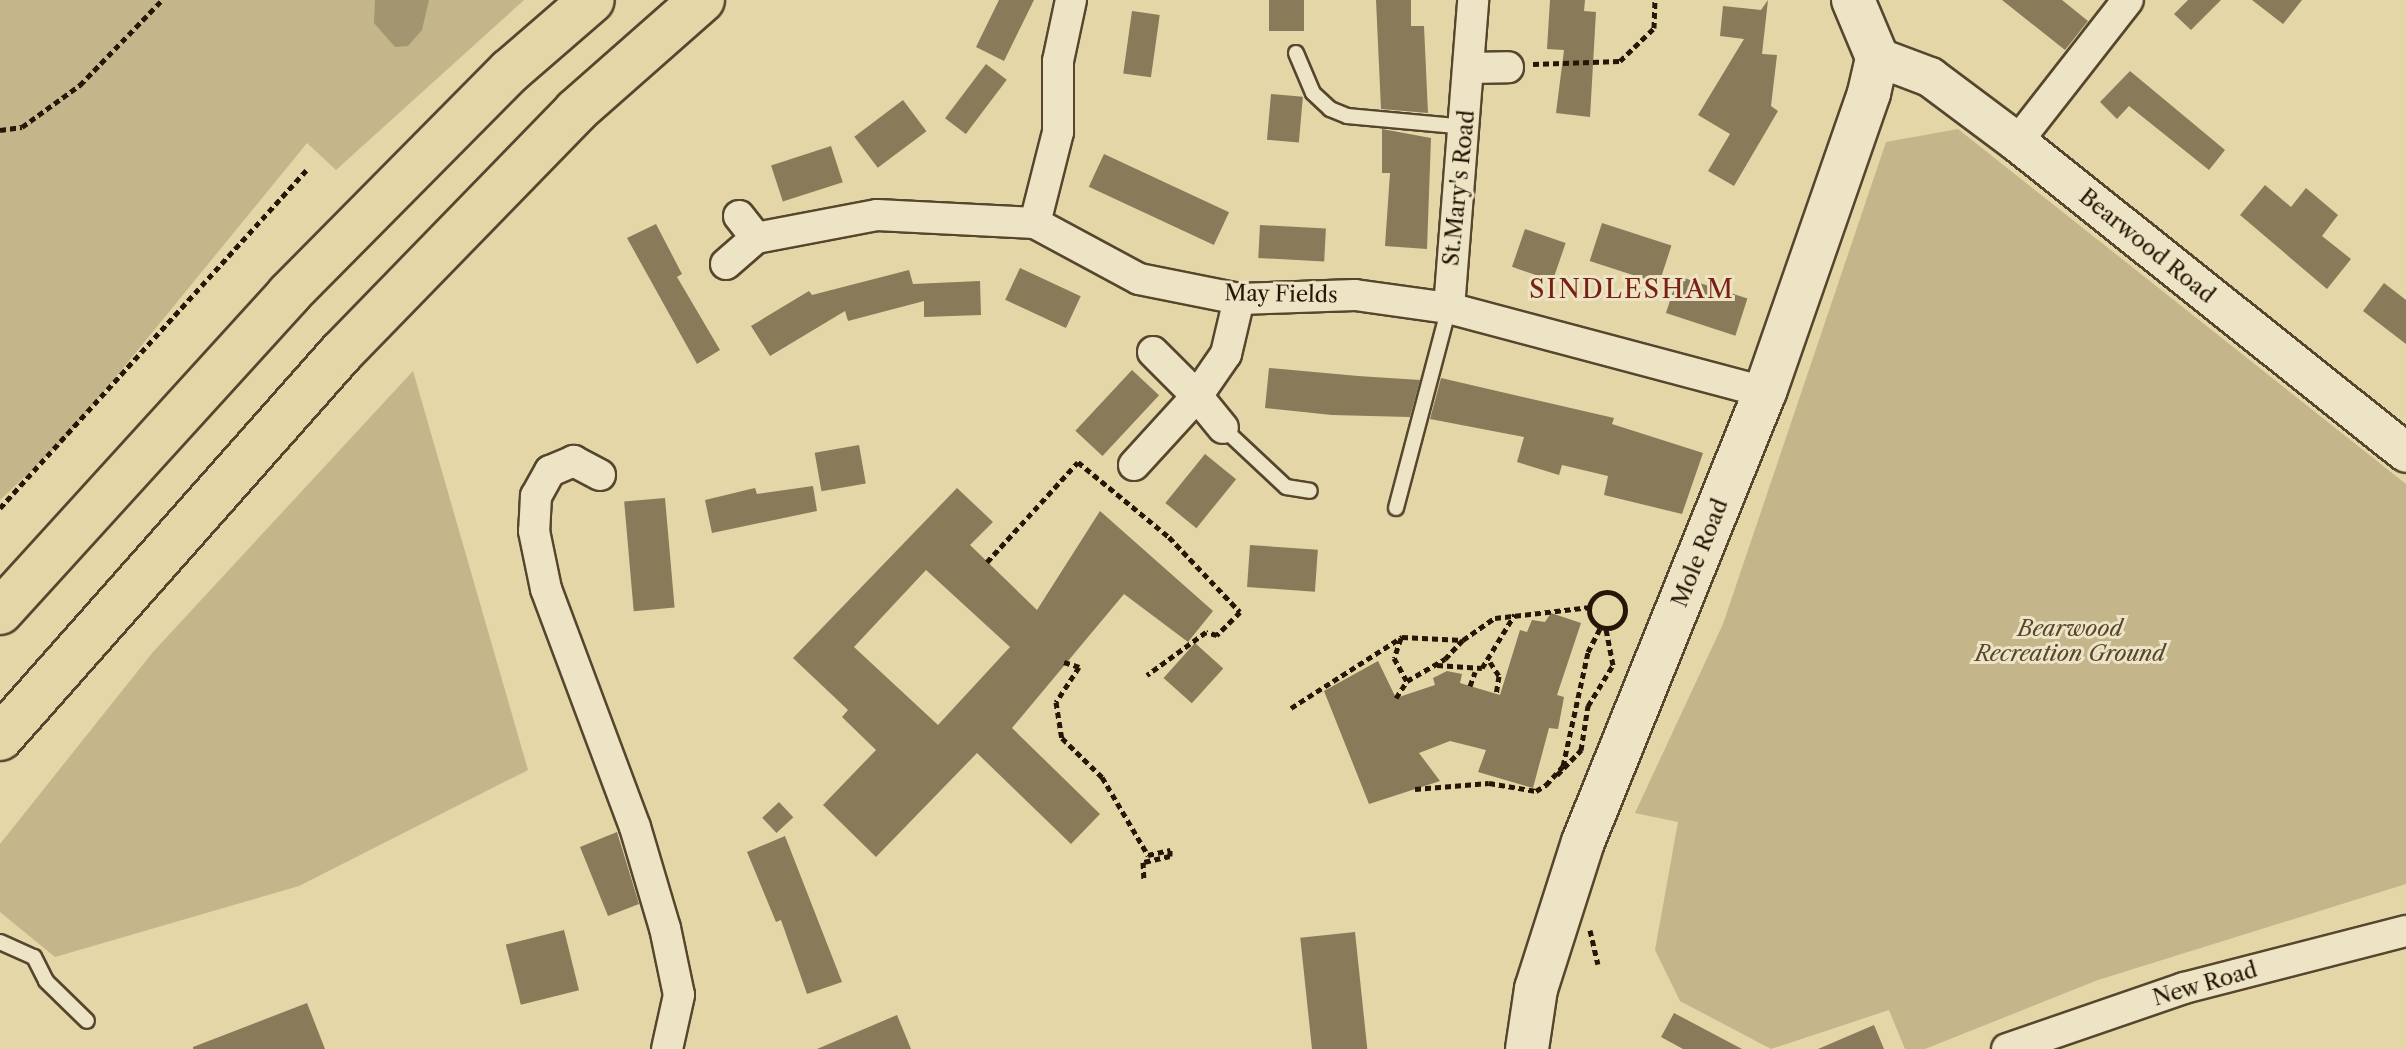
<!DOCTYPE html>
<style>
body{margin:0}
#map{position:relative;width:2406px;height:1049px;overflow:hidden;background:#e4d6a7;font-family:"Libre Caslon Text",serif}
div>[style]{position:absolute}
.green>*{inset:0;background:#c4b58b}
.water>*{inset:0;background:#a39570}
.building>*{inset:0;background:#897a59;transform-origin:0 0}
.path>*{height:5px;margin-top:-2.5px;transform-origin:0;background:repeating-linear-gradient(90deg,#261605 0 6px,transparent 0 10px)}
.path>.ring{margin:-2.5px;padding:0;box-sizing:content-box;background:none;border:5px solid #261605;border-radius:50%}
.roads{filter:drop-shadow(2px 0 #56462e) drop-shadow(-2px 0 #56462e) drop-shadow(0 2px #56462e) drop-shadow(0 -2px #56462e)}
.service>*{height:14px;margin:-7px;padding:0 7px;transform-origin:7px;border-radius:7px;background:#ede4c6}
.minor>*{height:30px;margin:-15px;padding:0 15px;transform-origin:15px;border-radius:15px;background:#ede4c6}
.tertiary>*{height:38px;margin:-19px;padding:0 19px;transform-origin:19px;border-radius:19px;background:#ede4c6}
.secondary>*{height:42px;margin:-21px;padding:0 21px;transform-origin:21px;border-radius:21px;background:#ede4c6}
.motorway>*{height:44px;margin:-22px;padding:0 22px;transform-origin:22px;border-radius:22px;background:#e4d6a7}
span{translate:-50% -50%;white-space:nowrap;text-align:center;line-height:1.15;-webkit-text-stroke:6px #ede4c6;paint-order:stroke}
.street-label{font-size:22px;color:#261605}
.park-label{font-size:22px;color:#55462d;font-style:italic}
.quarter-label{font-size:26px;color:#7a1f14;letter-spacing:2px}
</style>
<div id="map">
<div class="green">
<div style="clip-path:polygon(0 0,524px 0,336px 170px,307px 143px,66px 438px,0 500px)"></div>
<div style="clip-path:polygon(1958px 129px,2406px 484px,2406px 884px,2098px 980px,1925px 1049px,1905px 1049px,1889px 1010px,1771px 1049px,1680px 1001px,1655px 950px,1678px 822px,1635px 813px,1723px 624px,1886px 142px)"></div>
<div style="clip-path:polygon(413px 371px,528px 770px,299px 886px,55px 957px,0 912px,0 844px,153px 652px)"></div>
</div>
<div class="water">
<div style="clip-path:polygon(375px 0,429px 0,422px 30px,408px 46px,395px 47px,374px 23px)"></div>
</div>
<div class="building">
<div style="clip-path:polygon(999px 0,1034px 0,1004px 61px,976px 47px)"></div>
<div style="left:1269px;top:0;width:35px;height:31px"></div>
<div style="clip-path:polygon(1376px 0,1411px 0,1411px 26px,1424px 26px,1428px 113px,1381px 109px)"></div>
<div style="clip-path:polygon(1550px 0,1585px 0,1584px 11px,1596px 12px,1590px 117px,1556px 113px,1564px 50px,1547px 49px)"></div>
<div style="clip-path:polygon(1768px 0,1762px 54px,1777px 55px,1771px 106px,1778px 111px,1734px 186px,1708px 171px,1730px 134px,1698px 115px,1744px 39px,1720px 36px,1723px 6px,1761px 10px)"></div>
<div style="clip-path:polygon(2002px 0,2062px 0,2088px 21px,2065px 50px)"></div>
<div style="clip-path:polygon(2188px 0,2221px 0,2191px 30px,2174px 14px)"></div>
<div style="clip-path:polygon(2252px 0,2302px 0,2283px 24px)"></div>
<div style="left:1132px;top:11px;width:28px;height:63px;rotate:8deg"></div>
<div style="left:986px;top:64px;width:26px;height:68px;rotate:37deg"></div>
<div style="clip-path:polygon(2130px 71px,2225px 150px,2209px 170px,2129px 106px,2117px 119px,2100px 102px)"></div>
<div style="left:1271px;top:94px;width:32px;height:46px;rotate:5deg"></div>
<div style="left:903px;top:100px;width:39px;height:61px;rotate:53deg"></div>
<div style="clip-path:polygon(1382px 129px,1431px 138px,1427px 249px,1385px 246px,1390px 173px,1382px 173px)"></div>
<div style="left:831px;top:146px;width:38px;height:63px;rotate:72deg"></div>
<div style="left:1104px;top:154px;width:138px;height:36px;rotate:25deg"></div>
<div style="clip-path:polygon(2265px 185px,2291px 207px,2306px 188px,2338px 215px,2322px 236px,2351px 259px,2327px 289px,2240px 215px)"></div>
<div style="left:1602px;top:223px;width:73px;height:40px;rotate:18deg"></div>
<div style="clip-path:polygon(656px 224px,682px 274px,677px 277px,720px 350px,697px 364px,627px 238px)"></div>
<div style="left:1260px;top:225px;width:66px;height:33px;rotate:3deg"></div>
<div style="left:1525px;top:229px;width:43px;height:40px;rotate:19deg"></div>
<div style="left:1020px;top:268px;width:67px;height:35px;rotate:25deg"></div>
<div style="clip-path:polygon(909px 270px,913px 284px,980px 281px,981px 315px,924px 317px,924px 301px,848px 321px,845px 311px,770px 356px,751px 326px,809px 291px,812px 295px)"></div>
<div style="left:1678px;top:276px;width:73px;height:39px;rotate:18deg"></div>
<div style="clip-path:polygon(2384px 283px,2406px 300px,2406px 344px,2363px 311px)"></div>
<div style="clip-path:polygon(1269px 368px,1358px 376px,1420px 380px,1410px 417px,1332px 415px,1265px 408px)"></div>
<div style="left:1132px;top:370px;width:37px;height:83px;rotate:43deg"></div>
<div style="clip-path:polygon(1441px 378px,1614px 418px,1612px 424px,1703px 453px,1682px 514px,1604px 495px,1608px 476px,1562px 465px,1559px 475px,1517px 462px,1524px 437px,1430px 419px)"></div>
<div style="left:859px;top:445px;width:39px;height:45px;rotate:80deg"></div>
<div style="left:1205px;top:454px;width:40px;height:63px;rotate:39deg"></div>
<div style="clip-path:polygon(813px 486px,817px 511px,712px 533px,705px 500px,755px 488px,757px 494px)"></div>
<div style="clip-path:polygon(evenodd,957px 488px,993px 522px,970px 545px,1037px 610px,1100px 511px,1213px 611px,1188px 642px,1124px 594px,1012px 728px,1100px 814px,1071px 844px,977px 753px,876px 857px,823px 805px,876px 750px,842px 717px,848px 710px,793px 658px,957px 488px,926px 570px,1010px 647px,938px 725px,854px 647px,926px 570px)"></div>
<div style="left:665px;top:498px;width:110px;height:41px;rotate:85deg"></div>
<div style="left:1250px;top:545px;width:68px;height:42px;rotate:4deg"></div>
<div style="clip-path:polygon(1551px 613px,1581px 623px,1557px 695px,1564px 697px,1558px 729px,1549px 728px,1533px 788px,1478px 772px,1486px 750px,1450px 741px,1419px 753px,1440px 781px,1369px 804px,1324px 691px,1378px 661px,1396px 698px,1435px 685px,1433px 678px,1447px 671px,1462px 674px,1460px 683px,1500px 695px,1520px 630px,1527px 632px,1532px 620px,1545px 622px)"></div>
<div style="left:1195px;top:643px;width:38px;height:47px;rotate:42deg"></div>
<div style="left:779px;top:802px;width:21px;height:23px;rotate:47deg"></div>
<div style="clip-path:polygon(617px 832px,639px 904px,608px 916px,580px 847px)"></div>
<div style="clip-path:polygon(785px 836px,842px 982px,807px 994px,781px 920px,776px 922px,747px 852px)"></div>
<div style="left:564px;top:930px;width:62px;height:60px;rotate:76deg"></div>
<div style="left:1355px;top:932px;width:118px;height:55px;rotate:84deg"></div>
<div style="clip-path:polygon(307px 1003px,325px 1049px,193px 1049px,193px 1047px)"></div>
<div style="clip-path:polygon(1674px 1013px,1742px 1049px,1683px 1049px,1661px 1037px)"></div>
<div style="clip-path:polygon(897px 1015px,911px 1049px,817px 1049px)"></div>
<div style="clip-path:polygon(1874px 1025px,1884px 1049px,1818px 1049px)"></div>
</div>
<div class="path">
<div style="left:1533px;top:64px;width:87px;rotate:-2deg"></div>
<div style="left:1620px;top:61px;width:47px;rotate:-44.1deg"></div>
<div style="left:1654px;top:28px;width:28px;rotate:-88deg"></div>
<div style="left:0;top:130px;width:22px;rotate:-8deg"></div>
<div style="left:22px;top:127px;width:72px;rotate:-35.9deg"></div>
<div style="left:80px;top:85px;width:118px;rotate:-46deg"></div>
<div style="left:0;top:508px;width:459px;rotate:-47.8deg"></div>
<div style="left:987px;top:562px;width:135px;rotate:-47.7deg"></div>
<div style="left:1078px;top:462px;width:118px;rotate:39.5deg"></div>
<div style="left:1169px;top:537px;width:103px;rotate:46.6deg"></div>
<div style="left:1240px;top:612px;width:33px;rotate:135deg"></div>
<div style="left:1217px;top:635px;width:11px;rotate:-165deg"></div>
<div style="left:1206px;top:632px;width:73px;rotate:143.9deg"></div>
<div class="ring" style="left:1589px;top:592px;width:31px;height:31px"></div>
<div style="left:1401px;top:638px;width:21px;rotate:109deg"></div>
<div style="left:1394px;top:658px;width:26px;rotate:61deg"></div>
<div style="left:1407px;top:681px;width:44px;rotate:-30.1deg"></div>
<div style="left:1445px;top:659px;width:26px;rotate:-47deg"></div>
<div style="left:1064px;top:662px;width:16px;rotate:18deg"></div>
<div style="left:1079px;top:667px;width:42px;rotate:123.3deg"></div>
<div style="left:1056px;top:702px;width:36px;rotate:81deg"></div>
<div style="left:1062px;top:738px;width:56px;rotate:44.3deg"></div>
<div style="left:1102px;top:777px;width:91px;rotate:59.5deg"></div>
<div style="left:1148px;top:855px;width:23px;rotate:-13deg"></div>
<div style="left:1170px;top:850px;width:6px;rotate:90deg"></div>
<div style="left:1170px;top:856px;width:28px;rotate:167deg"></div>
<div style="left:1143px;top:862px;width:19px;rotate:87deg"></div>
<div style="left:1490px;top:662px;width:17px;rotate:57deg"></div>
<div style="left:1499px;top:676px;width:18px;rotate:99deg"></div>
<div style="left:1437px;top:665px;width:45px;rotate:3.8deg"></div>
<div style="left:1482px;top:668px;width:63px;rotate:-58.6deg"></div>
<div style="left:1470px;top:686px;width:15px;rotate:-70deg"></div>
<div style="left:1396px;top:698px;width:20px;rotate:-57deg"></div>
<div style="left:1291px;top:708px;width:132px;rotate:-32.6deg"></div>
<div style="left:1402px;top:637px;width:61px;rotate:2.8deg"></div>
<div style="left:1463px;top:640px;width:39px;rotate:-35deg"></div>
<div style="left:1495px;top:618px;width:96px;rotate:-6.6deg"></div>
<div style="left:1557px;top:775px;width:35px;rotate:-46deg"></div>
<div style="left:1581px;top:750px;width:45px;rotate:-81deg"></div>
<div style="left:1588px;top:706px;width:48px;rotate:-58.6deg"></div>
<div style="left:1613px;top:665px;width:38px;rotate:-101deg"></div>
<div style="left:1415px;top:789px;width:74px;rotate:-4.6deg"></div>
<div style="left:1489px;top:783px;width:48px;rotate:9.7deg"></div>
<div style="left:1536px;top:791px;width:12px;rotate:-31deg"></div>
<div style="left:1546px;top:785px;width:25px;rotate:-48deg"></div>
<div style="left:1563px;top:766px;width:117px;rotate:-77.6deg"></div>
<div style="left:1588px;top:652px;width:29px;rotate:-63deg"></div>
<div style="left:1590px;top:930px;width:35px;rotate:77deg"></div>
</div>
<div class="roads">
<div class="service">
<div style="left:1296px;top:53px;width:43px;rotate:67deg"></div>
<div style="left:1313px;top:93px;width:23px;rotate:43deg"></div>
<div style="left:1330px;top:109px;width:18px;rotate:22deg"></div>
<div style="left:1347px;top:116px;width:120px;rotate:5.3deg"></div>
<div style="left:1223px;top:428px;width:86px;rotate:43.1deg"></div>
<div style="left:1286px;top:487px;width:24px;rotate:9deg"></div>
<div style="left:1396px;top:508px;width:207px;rotate:-75.2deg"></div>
<div style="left:0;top:942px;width:37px;rotate:24deg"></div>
<div style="left:34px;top:957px;width:27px;rotate:63deg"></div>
<div style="left:46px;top:981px;width:57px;rotate:44.3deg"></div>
</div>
<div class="minor">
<div style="left:1469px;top:68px;width:39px;rotate:-1deg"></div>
<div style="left:2017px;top:142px;width:180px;rotate:-52deg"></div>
<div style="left:739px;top:216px;width:28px;rotate:52deg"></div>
<div style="left:756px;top:238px;width:123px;rotate:-10.8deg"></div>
<div style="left:877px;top:215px;width:158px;rotate:2.9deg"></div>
<div style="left:1035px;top:223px;width:118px;rotate:28.3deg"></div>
<div style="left:1139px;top:279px;width:102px;rotate:11.3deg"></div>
<div style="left:1239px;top:299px;width:116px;rotate:-2deg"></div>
<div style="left:1355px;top:295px;width:95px;rotate:7.9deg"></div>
<div style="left:1449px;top:308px;width:327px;rotate:14.9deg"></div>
<div style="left:1035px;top:223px;width:94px;rotate:-75.8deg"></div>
<div style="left:1058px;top:132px;width:71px;rotate:-90deg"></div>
<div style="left:1058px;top:61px;width:62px;rotate:-78deg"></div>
<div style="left:726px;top:264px;width:40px;rotate:-41deg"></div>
<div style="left:1449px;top:308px;width:309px;rotate:-85.5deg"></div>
<div style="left:1153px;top:352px;width:62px;rotate:45deg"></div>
<div style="left:1197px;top:396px;width:51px;rotate:-55.4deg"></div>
<div style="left:1226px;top:354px;width:57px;rotate:-76.7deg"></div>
<div style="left:1134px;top:465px;width:93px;rotate:-47.6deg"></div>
<div style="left:1197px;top:396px;width:41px;rotate:50.9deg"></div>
<div style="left:600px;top:475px;width:30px;rotate:-152deg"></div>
<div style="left:574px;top:461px;width:26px;rotate:157deg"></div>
<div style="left:550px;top:471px;width:29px;rotate:119deg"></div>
<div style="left:536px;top:496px;width:35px;rotate:93deg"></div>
<div style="left:534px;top:531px;width:59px;rotate:78.3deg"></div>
<div style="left:546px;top:589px;width:254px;rotate:69.5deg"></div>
<div style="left:635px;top:827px;width:105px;rotate:73.5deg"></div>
<div style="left:665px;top:928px;width:68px;rotate:78.2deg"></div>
<div style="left:679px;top:995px;width:55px;rotate:102.5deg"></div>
<div style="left:2007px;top:1049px;width:187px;rotate:-19deg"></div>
<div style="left:2184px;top:988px;width:229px;rotate:-14.4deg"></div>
</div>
<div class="tertiary">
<div style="left:1877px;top:57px;width:57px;rotate:20.7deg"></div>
<div style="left:1930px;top:77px;width:109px;rotate:36.8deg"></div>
<div style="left:2017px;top:142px;width:498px;rotate:38.6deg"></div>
</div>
<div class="secondary">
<div style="left:1527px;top:1049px;width:61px;rotate:-81.5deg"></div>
<div style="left:1536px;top:989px;width:154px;rotate:-72.3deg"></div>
<div style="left:1583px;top:842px;width:485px;rotate:-68deg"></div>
<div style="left:1765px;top:392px;width:317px;rotate:-70.8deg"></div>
<div style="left:1869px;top:93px;width:37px;rotate:-77deg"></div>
<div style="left:1877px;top:57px;width:62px;rotate:-112.8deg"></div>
</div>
<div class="motorway">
<div style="left:0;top:612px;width:430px;rotate:-47.7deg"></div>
<div style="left:289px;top:294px;width:314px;rotate:-45.3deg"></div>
<div style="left:510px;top:71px;width:108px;rotate:-40.9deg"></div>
<div style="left:0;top:738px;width:514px;rotate:-48.47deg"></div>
<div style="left:341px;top:353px;width:337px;rotate:-45.8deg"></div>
<div style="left:576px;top:111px;width:168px;rotate:-41.4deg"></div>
</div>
</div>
<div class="street-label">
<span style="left:1459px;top:188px;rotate:-84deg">St.Mary's Road</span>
<span style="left:2147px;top:246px;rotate:39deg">Bearwood Road</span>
<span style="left:1281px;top:294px;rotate:1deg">May Fields</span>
<span style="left:1700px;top:553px;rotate:-68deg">Mole Road</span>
<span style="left:2205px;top:984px;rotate:-16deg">New Road</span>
</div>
<div class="park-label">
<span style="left:2070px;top:641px">Bearwood<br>Recreation Ground</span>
</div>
<div class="quarter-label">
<span style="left:1632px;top:290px">SINDLESHAM</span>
</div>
</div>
